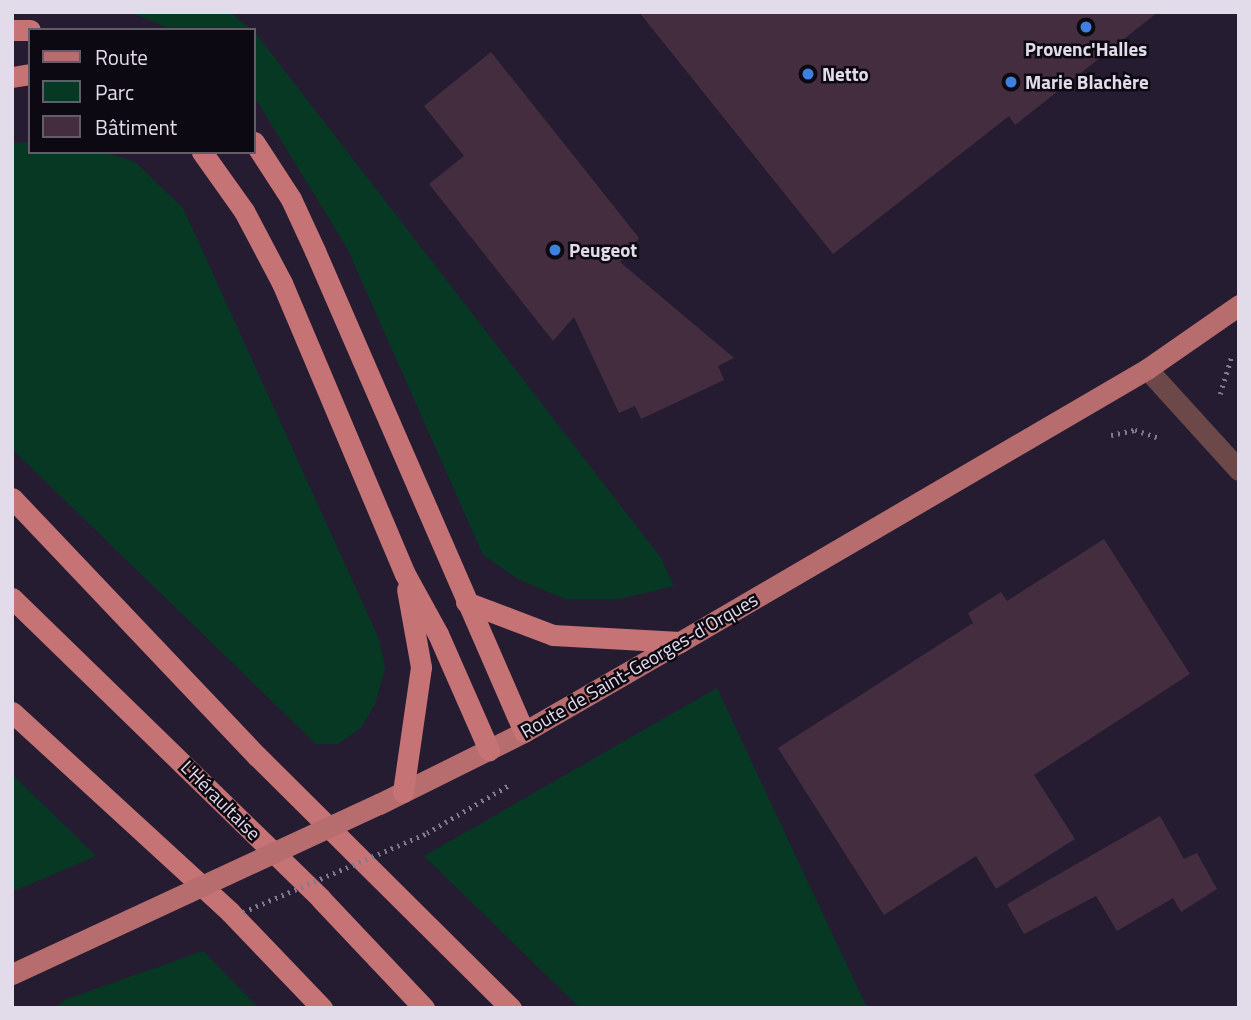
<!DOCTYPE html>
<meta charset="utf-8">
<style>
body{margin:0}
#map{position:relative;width:1251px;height:1020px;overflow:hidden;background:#261c32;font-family:"Titillium Web",sans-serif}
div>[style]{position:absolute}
.green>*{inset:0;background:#063824}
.building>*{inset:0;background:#432d3f}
.path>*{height:4.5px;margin-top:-2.25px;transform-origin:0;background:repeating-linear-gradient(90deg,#827a8d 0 2px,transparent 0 7px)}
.minor>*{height:21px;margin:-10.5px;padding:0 10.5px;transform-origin:10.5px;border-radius:10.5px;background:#6d4848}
.primary>*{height:21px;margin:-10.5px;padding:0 10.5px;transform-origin:10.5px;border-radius:10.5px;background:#b76c6e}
.trunk>*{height:21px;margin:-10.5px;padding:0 10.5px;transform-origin:10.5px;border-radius:10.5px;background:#c67376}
.path-bridge>*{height:4.5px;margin-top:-2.25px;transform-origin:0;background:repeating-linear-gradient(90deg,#827a8d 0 2px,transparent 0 7px)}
.primary-bridge>*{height:21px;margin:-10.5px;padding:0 10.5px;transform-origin:10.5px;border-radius:10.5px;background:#b76c6e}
.dots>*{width:19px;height:19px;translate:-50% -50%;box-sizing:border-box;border:4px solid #0d0912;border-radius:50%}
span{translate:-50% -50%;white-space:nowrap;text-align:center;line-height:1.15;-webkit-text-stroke:5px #0d0912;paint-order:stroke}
.poi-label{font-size:19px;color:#e1dbea;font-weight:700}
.left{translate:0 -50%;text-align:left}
.street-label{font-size:19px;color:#e1dbea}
.frame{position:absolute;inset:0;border:14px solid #e1dbea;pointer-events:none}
.legend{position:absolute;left:28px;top:28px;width:228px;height:126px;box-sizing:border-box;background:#0d0912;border:2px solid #625d68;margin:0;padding:9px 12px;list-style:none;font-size:21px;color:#e1dbea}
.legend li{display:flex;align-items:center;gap:14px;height:35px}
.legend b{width:35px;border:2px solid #625d68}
</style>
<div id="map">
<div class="green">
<div style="clip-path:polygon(130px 12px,230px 12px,252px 30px,173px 30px)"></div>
<div style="clip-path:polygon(254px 31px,661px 558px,674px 586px,619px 599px,565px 599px,518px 579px,483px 555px,347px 248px,254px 96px)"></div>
<div style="clip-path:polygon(30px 142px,30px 152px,104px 152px,135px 162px,183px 208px,379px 639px,385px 669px,375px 704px,361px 728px,338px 744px,316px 744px,12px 449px,12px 143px)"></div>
<div style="clip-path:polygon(717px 688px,867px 1008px,580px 1008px,424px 856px)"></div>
<div style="clip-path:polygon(12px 774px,96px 856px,12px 892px)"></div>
<div style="clip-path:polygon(203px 951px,259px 1008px,57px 1008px,64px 1000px)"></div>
</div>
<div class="building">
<div style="clip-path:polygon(639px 12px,1158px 12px,1015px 125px,1009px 116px,833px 254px)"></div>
<div style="clip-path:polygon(491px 52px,639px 238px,620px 262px,734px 358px,718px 366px,724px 380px,641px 419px,635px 406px,619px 413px,574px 317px,553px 341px,429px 184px,464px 156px,424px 106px)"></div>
<div style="clip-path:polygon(1104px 539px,1190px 674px,1034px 775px,1075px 839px,996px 889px,976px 856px,884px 915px,778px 748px,973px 623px,968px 613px,1001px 592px,1007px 601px)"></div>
<div style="clip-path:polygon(1160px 816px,1184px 859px,1197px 853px,1217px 889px,1181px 912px,1173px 898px,1117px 931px,1096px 896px,1024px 934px,1007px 904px)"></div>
</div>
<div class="path">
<div style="left:1220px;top:394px;width:39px;rotate:-73deg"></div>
<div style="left:1111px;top:435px;width:25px;rotate:-12deg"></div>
<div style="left:1135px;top:430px;width:23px;rotate:18deg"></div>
<div style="left:427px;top:833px;width:97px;rotate:-30.3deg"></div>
</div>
<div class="minor">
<div style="left:1147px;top:369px;width:137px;rotate:47.7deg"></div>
</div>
<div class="primary">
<div style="left:379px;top:804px;width:162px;rotate:-26.4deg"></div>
<div style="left:524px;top:732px;width:180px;rotate:-30deg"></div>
<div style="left:680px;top:642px;width:541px;rotate:-30.31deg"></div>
<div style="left:1147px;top:369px;width:112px;rotate:-34.8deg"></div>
</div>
<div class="trunk">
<div style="left:12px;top:30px;width:18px"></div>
<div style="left:12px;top:77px;width:18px;rotate:-9deg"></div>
<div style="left:254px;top:142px;width:68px;rotate:57deg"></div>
<div style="left:291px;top:199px;width:57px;rotate:65.2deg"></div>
<div style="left:315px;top:251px;width:524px;rotate:66.51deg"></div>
<div style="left:202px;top:152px;width:72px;rotate:54.6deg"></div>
<div style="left:244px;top:211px;width:81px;rotate:62.2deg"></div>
<div style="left:282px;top:283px;width:316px;rotate:67.1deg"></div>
<div style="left:405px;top:574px;width:68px;rotate:61.2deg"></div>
<div style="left:438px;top:634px;width:127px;rotate:66.3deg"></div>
<div style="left:12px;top:498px;width:356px;rotate:46.5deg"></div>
<div style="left:257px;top:756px;width:358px;rotate:44.8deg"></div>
<div style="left:12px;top:598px;width:431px;rotate:44.2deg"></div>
<div style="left:321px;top:899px;width:150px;rotate:46.6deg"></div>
<div style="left:466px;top:602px;width:93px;rotate:20.8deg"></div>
<div style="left:553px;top:635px;width:127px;rotate:3.2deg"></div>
<div style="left:12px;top:712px;width:296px;rotate:42.5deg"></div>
<div style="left:230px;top:912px;width:133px;rotate:46.2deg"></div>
<div style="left:403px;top:792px;width:126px;rotate:-81.8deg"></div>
<div style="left:421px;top:667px;width:79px;rotate:-100.2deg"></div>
</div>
<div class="path-bridge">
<div style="left:243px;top:912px;width:200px;rotate:-23.2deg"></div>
</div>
<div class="primary-bridge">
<div style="left:12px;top:974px;width:404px;rotate:-24.9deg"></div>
</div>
<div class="dots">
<div style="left:1086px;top:27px;background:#3f7fe0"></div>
<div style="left:808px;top:74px;background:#3f7fe0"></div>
<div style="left:1011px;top:82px;background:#3f7fe0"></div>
<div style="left:555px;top:250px;background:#3f7fe0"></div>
</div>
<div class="poi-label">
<span style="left:1086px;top:49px">Provenc'Halles</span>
<span class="left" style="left:822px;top:74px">Netto</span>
<span class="left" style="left:1025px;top:82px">Marie Blachère</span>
<span class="left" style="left:569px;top:250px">Peugeot</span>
</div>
<div class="street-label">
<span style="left:639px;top:665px;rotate:-30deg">Route de Saint-Georges-d'Orques</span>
<span style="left:221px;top:800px;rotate:45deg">L'Héraultaise</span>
</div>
<div class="frame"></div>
<ul class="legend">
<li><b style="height:9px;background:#b76c6e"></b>Route</li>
<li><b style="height:19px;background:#063824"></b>Parc</li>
<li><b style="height:19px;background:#432d3f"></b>Bâtiment</li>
</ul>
</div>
